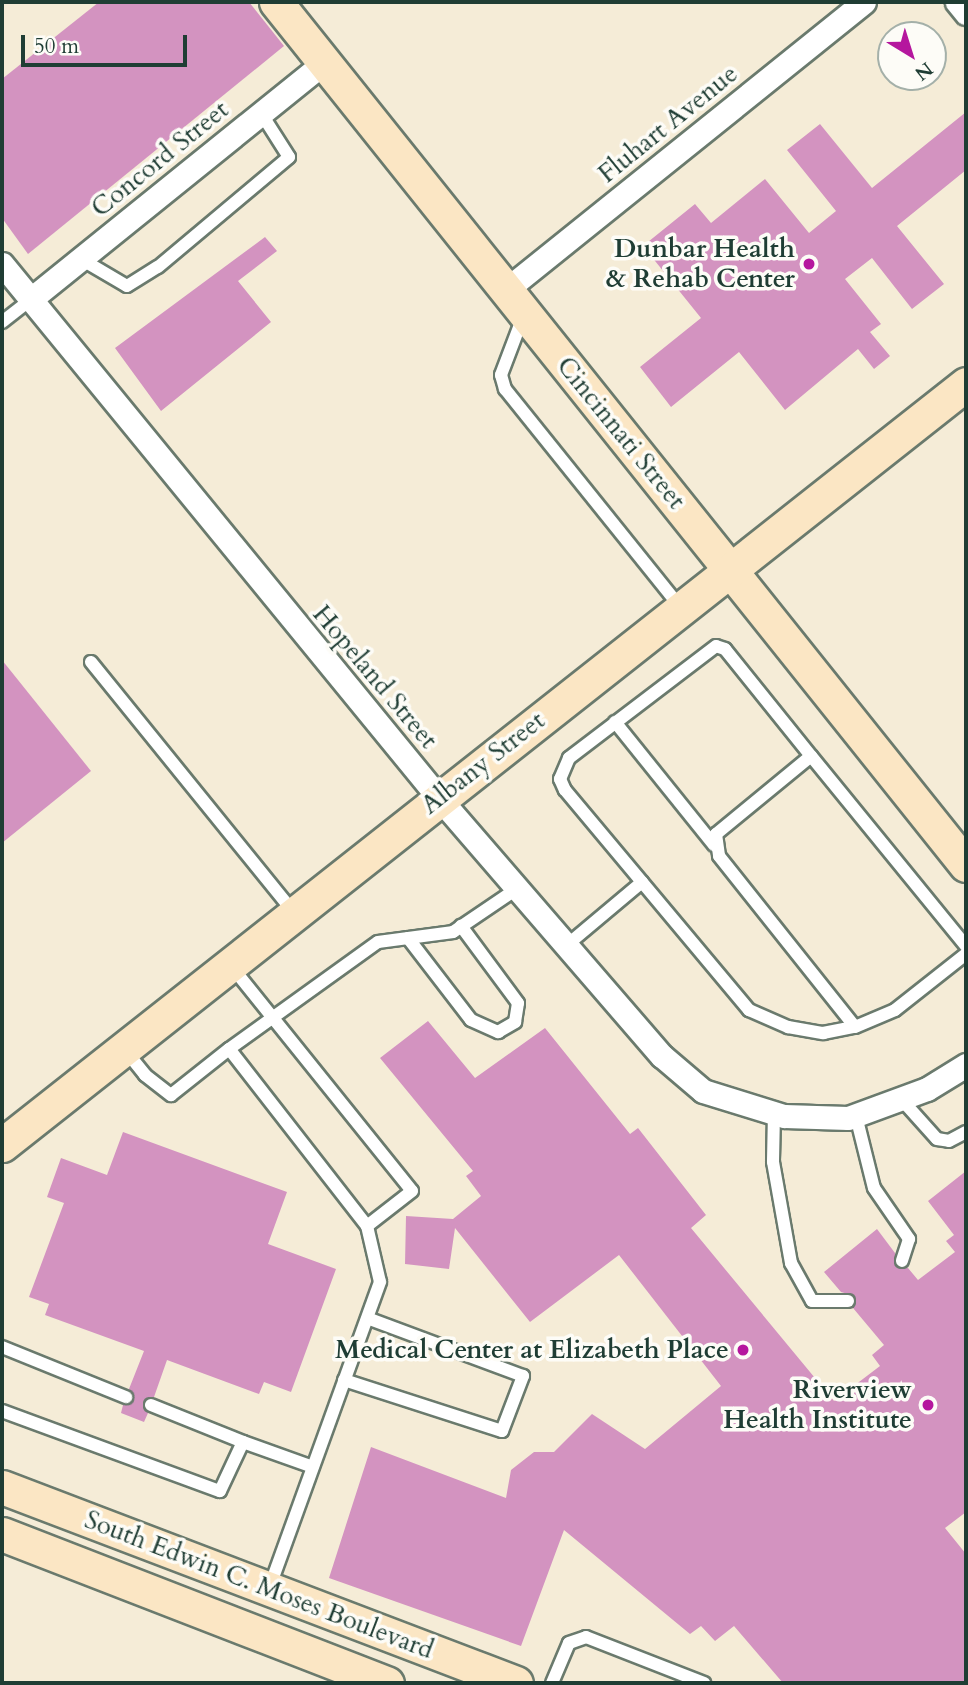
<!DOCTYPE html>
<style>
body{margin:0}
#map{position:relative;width:968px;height:1685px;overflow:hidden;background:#f5ecd7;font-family:Cardo,serif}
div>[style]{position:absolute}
.building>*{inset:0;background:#d393c0}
.roads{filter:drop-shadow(2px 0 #6a7a6d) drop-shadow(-2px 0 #6a7a6d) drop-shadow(0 2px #6a7a6d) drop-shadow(0 -2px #6a7a6d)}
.lane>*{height:12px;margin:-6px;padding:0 6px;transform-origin:6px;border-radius:6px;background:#fff}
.street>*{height:23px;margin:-11.5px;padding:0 11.5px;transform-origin:11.5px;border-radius:11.5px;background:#fff}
.secondary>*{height:33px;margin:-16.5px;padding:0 16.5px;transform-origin:16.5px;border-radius:16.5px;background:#fbe6c4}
.dots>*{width:19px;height:19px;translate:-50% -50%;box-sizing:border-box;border:4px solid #fdfcf7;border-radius:50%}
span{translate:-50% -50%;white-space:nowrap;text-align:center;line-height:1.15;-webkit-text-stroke:7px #fdfcf7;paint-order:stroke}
.street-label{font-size:26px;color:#1f3d34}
.poi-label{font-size:26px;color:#1f3d34;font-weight:700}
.right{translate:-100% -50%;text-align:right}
.frame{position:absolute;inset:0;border:4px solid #1f3d34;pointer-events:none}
.north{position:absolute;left:877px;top:21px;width:70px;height:70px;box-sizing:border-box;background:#fdfcf7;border:2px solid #a4b0a9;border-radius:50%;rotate:142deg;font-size:19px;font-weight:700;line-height:28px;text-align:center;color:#1f3d34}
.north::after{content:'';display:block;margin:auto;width:24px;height:32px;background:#b5179e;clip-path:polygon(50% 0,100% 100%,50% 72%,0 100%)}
.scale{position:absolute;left:21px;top:35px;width:166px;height:32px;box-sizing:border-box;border:4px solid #1f3d34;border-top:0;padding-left:9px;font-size:21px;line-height:24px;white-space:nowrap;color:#1f3d34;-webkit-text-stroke:5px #fdfcf7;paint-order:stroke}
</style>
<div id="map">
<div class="building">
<div style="clip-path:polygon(99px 2px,249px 2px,284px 46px,28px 254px,2px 218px,2px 79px)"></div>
<div style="clip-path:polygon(966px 112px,966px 170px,897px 226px,944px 284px,912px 309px,872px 258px,845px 279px,881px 324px,870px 332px,890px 356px,874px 369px,858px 349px,785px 410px,739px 352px,671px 407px,640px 367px,701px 318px,643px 246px,695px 204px,711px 223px,765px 179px,809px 233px,836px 211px,787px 150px,820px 124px,872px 188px)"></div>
<div style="clip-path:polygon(265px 237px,277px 251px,238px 281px,271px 322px,161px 411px,115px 348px)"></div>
<div style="clip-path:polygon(2px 660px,91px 771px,2px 843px)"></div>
<div style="clip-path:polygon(428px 1021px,475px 1078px,545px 1028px,630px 1134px,638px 1128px,706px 1215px,691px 1228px,834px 1401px,880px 1366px,872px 1355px,884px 1345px,853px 1308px,855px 1296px,841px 1292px,824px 1272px,877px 1229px,895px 1253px,895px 1266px,908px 1268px,918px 1280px,955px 1252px,946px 1241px,954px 1235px,928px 1201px,966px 1171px,966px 1512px,945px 1528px,966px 1554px,966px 1683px,783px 1683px,734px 1626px,715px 1641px,701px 1626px,690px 1634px,564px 1530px,521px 1646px,329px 1578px,371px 1447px,506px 1498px,511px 1470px,534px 1452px,554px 1452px,592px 1414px,645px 1449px,721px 1386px,619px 1255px,530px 1322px,455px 1228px,449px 1269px,405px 1264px,406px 1216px,453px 1219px,481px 1196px,466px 1176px,473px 1171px,380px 1058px)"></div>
<div style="clip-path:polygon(123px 1132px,287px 1192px,268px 1244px,336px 1269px,291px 1392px,264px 1382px,259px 1394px,167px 1360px,154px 1397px,143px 1402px,148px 1413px,144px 1422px,121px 1413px,123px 1405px,134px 1400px,129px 1389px,144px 1351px,45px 1315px,49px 1304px,29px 1297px,64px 1203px,47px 1197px,61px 1158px,107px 1175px)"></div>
</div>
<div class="roads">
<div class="lane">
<div style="left:81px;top:259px;width:53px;rotate:30.4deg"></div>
<div style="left:127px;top:286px;width:36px;rotate:-32deg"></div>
<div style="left:158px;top:267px;width:171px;rotate:-40deg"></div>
<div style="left:289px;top:157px;width:52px;rotate:-122.5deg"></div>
<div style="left:523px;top:317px;width:62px;rotate:110.8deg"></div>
<div style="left:501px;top:375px;width:15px;rotate:74deg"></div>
<div style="left:505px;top:389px;width:280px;rotate:51.2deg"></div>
<div style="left:2px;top:322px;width:37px;rotate:-38deg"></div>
<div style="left:91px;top:662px;width:323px;rotate:51deg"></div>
<div style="left:615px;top:722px;width:158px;rotate:51.2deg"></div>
<div style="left:811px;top:756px;width:137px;rotate:-128.8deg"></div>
<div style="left:725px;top:649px;width:9px;rotate:-162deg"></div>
<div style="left:716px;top:646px;width:185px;rotate:142.7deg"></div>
<div style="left:569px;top:758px;width:23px;rotate:113deg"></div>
<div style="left:560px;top:779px;width:12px;rotate:66deg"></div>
<div style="left:565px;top:790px;width:287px;rotate:50.1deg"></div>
<div style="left:749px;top:1010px;width:43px;rotate:23.6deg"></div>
<div style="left:788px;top:1027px;width:36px;rotate:10deg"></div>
<div style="left:823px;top:1033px;width:33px;rotate:-11deg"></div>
<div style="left:408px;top:938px;width:103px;rotate:52.5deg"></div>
<div style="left:471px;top:1020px;width:30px;rotate:24deg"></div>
<div style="left:498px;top:1032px;width:20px;rotate:-30deg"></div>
<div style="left:515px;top:1022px;width:19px;rotate:-81deg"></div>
<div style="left:518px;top:1003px;width:96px;rotate:-126.5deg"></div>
<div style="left:567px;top:945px;width:98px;rotate:-40deg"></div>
<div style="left:966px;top:946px;width:245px;rotate:-129.2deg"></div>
<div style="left:811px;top:756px;width:123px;rotate:140.6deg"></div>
<div style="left:716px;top:834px;width:22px;rotate:82deg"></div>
<div style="left:719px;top:856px;width:218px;rotate:51.5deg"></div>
<div style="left:855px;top:1027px;width:43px;rotate:-23deg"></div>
<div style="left:895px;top:1010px;width:90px;rotate:-38.3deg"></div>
<div style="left:232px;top:967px;width:287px;rotate:51.2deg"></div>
<div style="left:412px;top:1191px;width:57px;rotate:142.1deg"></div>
<div style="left:367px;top:1226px;width:57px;rotate:76.9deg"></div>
<div style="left:380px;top:1282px;width:326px;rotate:109.9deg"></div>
<div style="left:125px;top:1050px;width:32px;rotate:51deg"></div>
<div style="left:145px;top:1075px;width:33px;rotate:38deg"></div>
<div style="left:171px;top:1095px;width:74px;rotate:-38.4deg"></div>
<div style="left:902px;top:1100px;width:52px;rotate:48.1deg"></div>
<div style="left:937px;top:1139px;width:12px;rotate:9deg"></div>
<div style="left:949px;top:1141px;width:19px;rotate:-28deg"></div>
<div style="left:774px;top:1113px;width:49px;rotate:91.2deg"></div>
<div style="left:773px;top:1162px;width:103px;rotate:79.9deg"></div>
<div style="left:791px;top:1263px;width:43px;rotate:61.1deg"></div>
<div style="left:812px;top:1301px;width:36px"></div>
<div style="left:856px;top:1116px;width:74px;rotate:76deg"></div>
<div style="left:874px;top:1188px;width:62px;rotate:55.5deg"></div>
<div style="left:909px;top:1239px;width:23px;rotate:108deg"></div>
<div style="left:367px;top:1226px;width:224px;rotate:-127.9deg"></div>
<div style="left:229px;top:1049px;width:183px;rotate:-35.7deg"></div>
<div style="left:378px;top:942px;width:76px;rotate:-7.6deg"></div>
<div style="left:453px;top:932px;width:78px;rotate:-34.1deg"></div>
<div style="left:2px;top:1347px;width:134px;rotate:22deg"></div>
<div style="left:344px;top:1380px;width:166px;rotate:17.9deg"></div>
<div style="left:502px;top:1431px;width:59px;rotate:-69.1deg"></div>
<div style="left:523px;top:1376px;width:166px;rotate:-159.6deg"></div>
<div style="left:151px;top:1405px;width:99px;rotate:21.9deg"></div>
<div style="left:2px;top:1411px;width:232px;rotate:20.2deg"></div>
<div style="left:220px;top:1491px;width:54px;rotate:-64.9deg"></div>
<div style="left:243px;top:1442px;width:74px;rotate:19.7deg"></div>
<div style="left:552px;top:1683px;width:43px;rotate:-67deg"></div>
<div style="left:569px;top:1643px;width:18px;rotate:-19deg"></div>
<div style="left:586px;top:1637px;width:127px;rotate:21.3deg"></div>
</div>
<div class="street">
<div style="left:957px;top:2px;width:14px;rotate:51deg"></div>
<div style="left:2px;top:264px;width:690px;rotate:50.7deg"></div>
<div style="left:439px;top:798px;width:341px;rotate:49.2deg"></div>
<div style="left:662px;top:1056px;width:54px;rotate:40.5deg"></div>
<div style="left:703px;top:1091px;width:85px;rotate:17.2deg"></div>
<div style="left:784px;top:1116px;width:64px;rotate:1.8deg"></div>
<div style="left:848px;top:1118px;width:84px;rotate:-20.2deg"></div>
<div style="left:927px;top:1089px;width:46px;rotate:-31.6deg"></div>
<div style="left:507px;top:289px;width:458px;rotate:-38.8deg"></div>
<div style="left:31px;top:299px;width:378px;rotate:-38.9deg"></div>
</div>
<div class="secondary">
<div style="left:276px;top:2px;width:1105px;rotate:51.36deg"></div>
<div style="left:2px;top:1145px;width:1228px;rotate:-38.29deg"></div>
<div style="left:2px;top:1487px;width:550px;rotate:20.87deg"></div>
<div style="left:2px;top:1534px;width:413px;rotate:21.2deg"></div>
</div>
</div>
<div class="dots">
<div style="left:809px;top:264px;background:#b5179e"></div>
<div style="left:743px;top:1350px;background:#b5179e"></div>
<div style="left:928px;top:1405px;background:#b5179e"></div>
</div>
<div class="street-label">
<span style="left:668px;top:124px;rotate:-39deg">Fluhart Avenue</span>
<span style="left:160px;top:159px;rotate:-39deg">Concord Street</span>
<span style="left:621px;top:433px;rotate:51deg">Cincinnati Street</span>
<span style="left:375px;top:677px;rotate:50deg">Hopeland Street</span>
<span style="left:483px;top:763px;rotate:-38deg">Albany Street</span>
<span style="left:259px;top:1585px;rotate:21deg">South Edwin C. Moses Boulevard</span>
</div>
<div class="poi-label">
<span class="right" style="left:795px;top:264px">Dunbar Health<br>&amp; Rehab Center</span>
<span class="right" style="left:729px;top:1350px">Medical Center at Elizabeth Place</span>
<span class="right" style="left:912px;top:1405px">Riverview<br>Health Institute</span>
</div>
<div class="frame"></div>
<div class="north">N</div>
<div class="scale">50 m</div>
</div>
